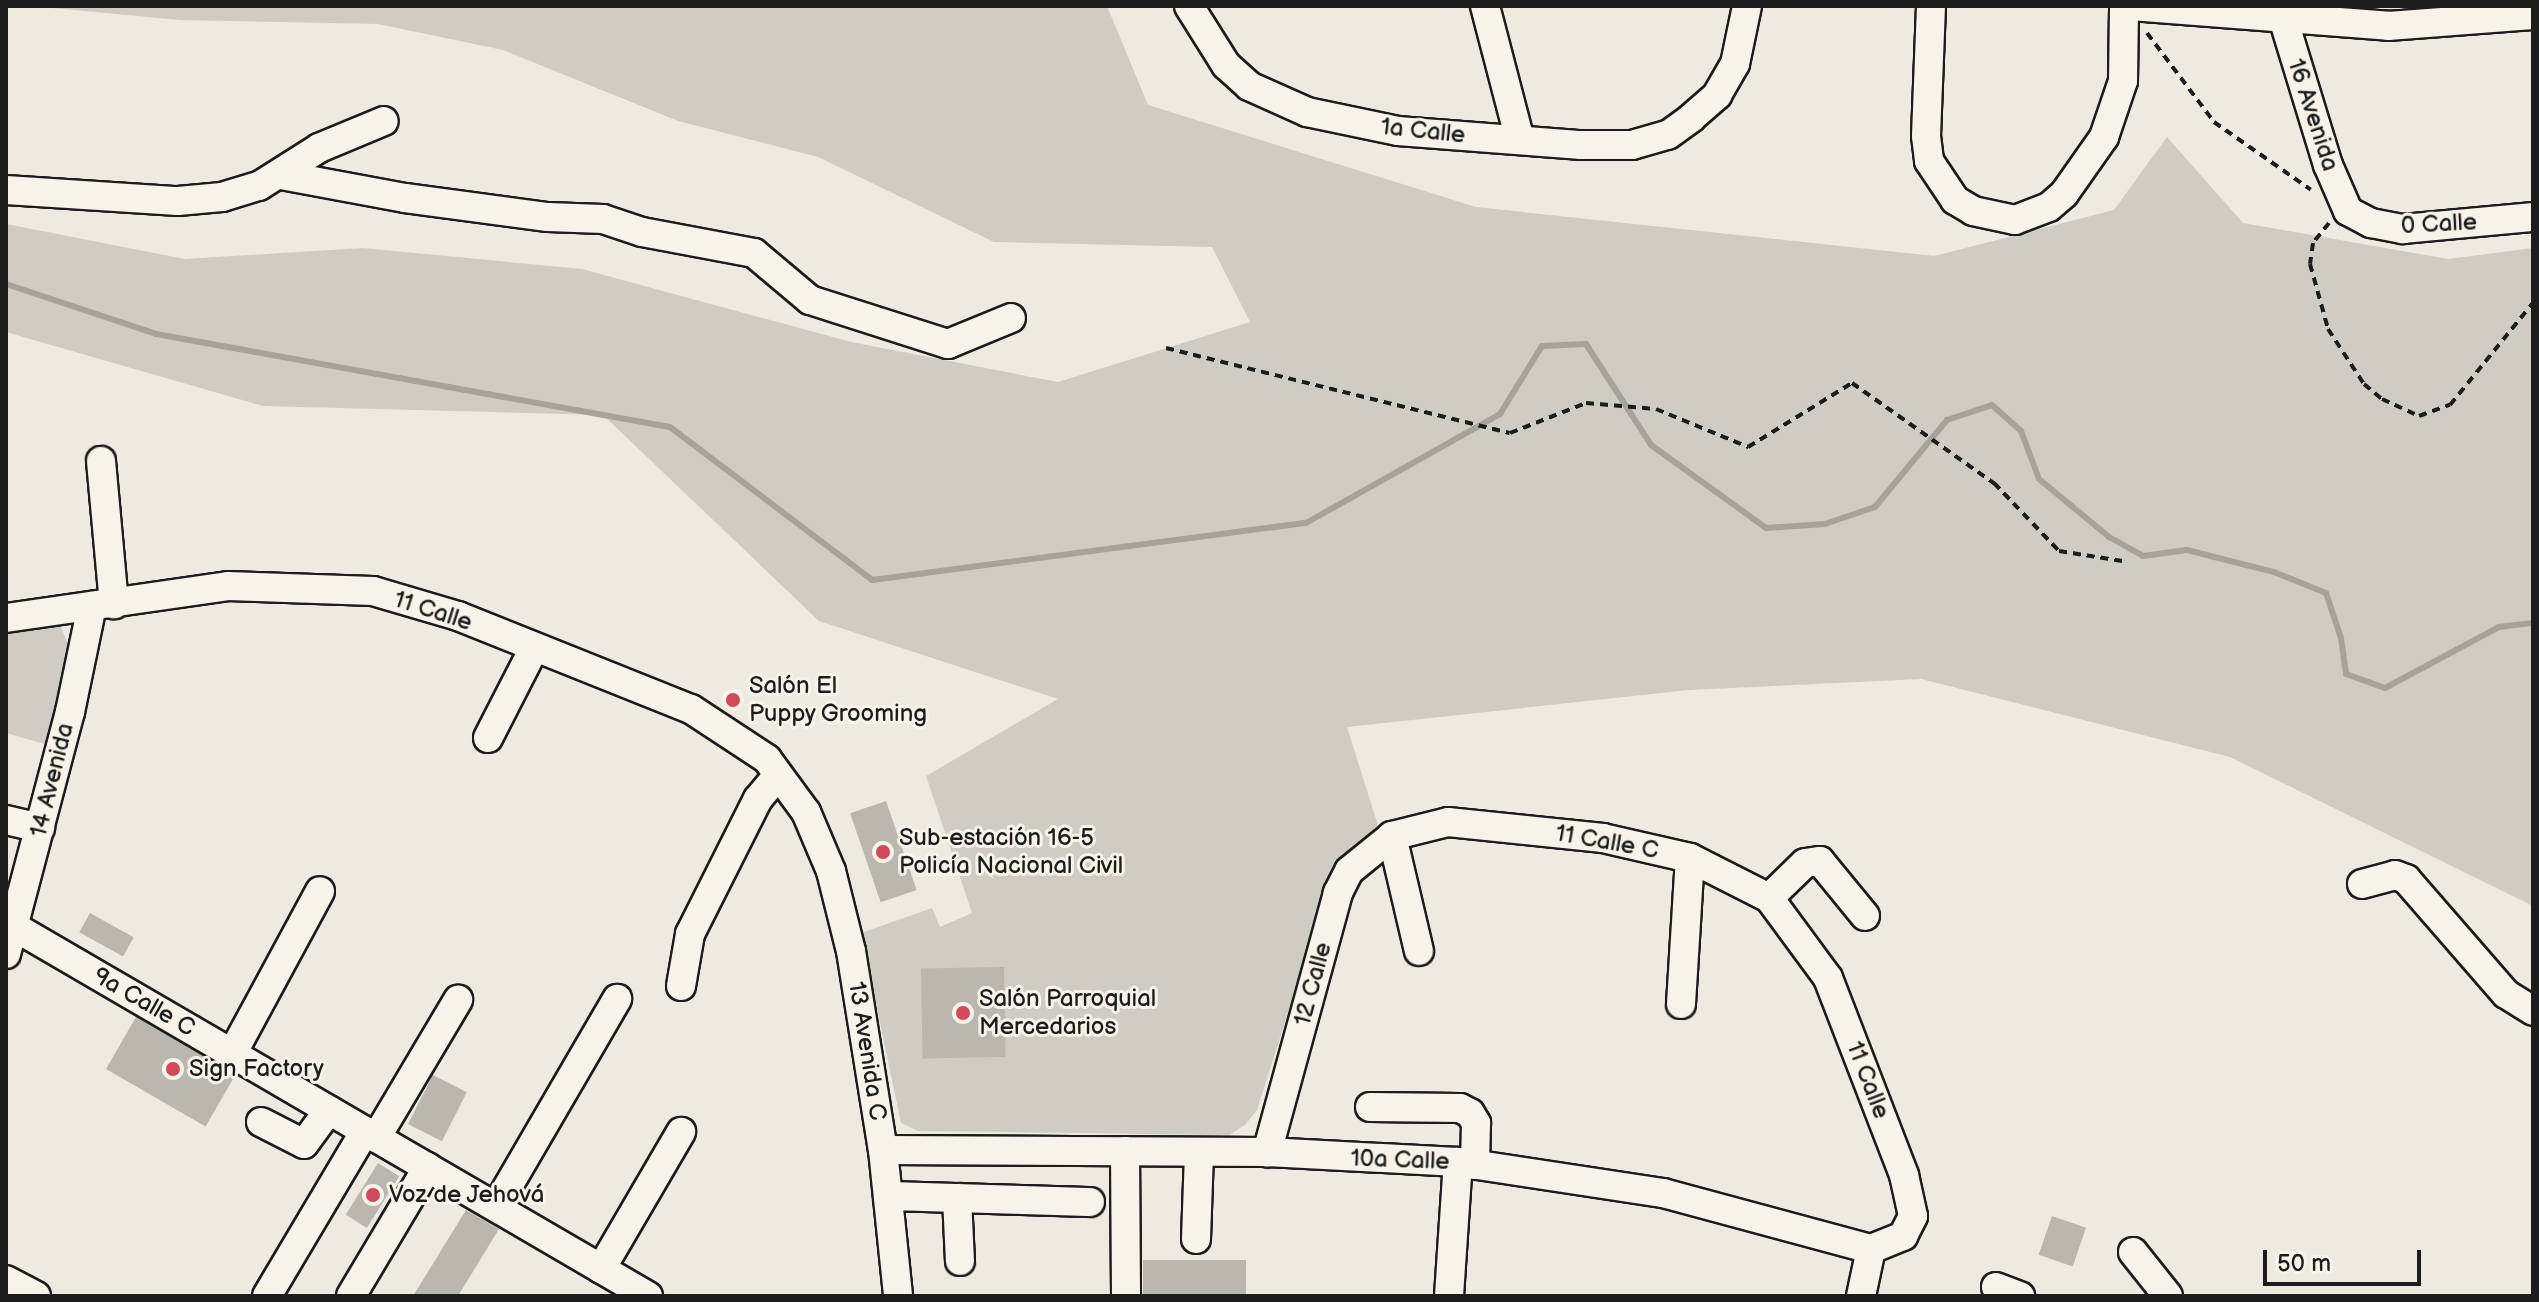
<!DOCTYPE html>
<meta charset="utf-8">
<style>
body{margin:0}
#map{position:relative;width:2539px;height:1302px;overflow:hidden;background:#eeeae0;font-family:"Balsamiq Sans",sans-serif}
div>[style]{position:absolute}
.green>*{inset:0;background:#cfccc3}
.stream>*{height:6px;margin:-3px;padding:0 3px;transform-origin:3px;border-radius:3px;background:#a6a39d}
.building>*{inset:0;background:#bab7af;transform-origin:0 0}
.path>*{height:4px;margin-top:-2px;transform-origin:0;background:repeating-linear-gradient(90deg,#1c1c1c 0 8px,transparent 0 14px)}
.roads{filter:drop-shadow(2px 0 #1c1c1c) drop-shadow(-2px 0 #1c1c1c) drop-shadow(0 2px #1c1c1c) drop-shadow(0 -2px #1c1c1c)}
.minor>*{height:28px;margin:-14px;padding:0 14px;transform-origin:14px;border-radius:14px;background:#f7f3e8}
.dots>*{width:22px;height:22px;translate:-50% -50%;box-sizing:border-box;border:4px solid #f7f3e8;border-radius:50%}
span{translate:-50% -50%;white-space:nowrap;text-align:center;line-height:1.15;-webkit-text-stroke:6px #f7f3e8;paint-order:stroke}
.street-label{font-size:24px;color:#1c1c1c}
.poi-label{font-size:24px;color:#1c1c1c}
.left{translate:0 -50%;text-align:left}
.frame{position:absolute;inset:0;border:8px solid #1c1c1c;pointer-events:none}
.scale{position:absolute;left:2263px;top:1250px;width:158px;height:36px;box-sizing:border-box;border:4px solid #1c1c1c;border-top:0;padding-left:10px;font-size:24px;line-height:28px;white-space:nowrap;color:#1c1c1c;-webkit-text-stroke:6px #f7f3e8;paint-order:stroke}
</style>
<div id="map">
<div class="green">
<div style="clip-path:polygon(31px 6px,1107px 6px,1148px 105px,1476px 207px,1934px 256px,2114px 210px,2167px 137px,2243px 223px,2448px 259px,2533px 248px,2533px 906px,2230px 757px,1921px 679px,1689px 690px,1347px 727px,1381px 835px,1327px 891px,1257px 1110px,1245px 1125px,1229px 1135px,918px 1131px,901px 1123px,861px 933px,932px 908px,940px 927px,972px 913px,926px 776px,1058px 699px,819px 621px,603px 415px,263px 406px,6px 332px,6px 224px,185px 259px,363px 248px,582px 269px,851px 342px,1058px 382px,1250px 322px,1212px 247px,994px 242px,818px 157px,678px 121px,503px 50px,378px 24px,180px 20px)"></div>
<div style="clip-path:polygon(38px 620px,61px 627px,71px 653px,48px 745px,6px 733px,6px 624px)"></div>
</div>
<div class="stream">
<div style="left:6px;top:284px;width:158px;rotate:18.4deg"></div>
<div style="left:156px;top:334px;width:522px;rotate:10.26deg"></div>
<div style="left:670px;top:427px;width:253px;rotate:37.1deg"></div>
<div style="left:872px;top:580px;width:438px;rotate:-7.5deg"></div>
<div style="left:1306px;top:523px;width:223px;rotate:-29.3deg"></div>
<div style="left:1500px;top:414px;width:80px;rotate:-58.3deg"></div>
<div style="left:1542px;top:346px;width:44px;rotate:-2.6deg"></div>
<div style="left:1586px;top:344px;width:120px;rotate:57.2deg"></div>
<div style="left:1651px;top:445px;width:142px;rotate:35.8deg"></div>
<div style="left:1766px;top:528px;width:59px;rotate:-3.9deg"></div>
<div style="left:1825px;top:524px;width:53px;rotate:-18.8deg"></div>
<div style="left:1875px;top:507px;width:113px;rotate:-50.4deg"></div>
<div style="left:1947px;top:420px;width:47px;rotate:-18.4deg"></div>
<div style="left:1992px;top:405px;width:39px;rotate:42deg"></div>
<div style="left:2021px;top:431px;width:51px;rotate:69.4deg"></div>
<div style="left:2039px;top:479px;width:91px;rotate:39.6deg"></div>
<div style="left:2109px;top:537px;width:39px;rotate:29deg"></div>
<div style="left:2143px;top:556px;width:44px;rotate:-7.8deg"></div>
<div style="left:2187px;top:550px;width:90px;rotate:14.2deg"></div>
<div style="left:2274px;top:572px;width:56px;rotate:22deg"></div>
<div style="left:2326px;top:593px;width:47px;rotate:71.6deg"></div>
<div style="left:2341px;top:638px;width:36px;rotate:82deg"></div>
<div style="left:2346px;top:674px;width:41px;rotate:19.7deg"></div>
<div style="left:2385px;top:688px;width:129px;rotate:-28.2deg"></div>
<div style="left:2499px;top:627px;width:34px;rotate:-7deg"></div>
</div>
<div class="building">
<div style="left:886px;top:801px;width:94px;height:38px;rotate:71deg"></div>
<div style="left:90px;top:913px;width:50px;height:22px;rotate:29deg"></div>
<div style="left:1004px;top:967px;width:90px;height:83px;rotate:89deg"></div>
<div style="left:136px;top:1017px;width:115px;height:60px;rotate:30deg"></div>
<div style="left:433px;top:1075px;width:38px;height:55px;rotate:27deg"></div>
<div style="left:378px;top:1163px;width:25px;height:61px;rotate:32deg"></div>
<div style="clip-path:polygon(466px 1210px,499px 1229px,458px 1296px,413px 1296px)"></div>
<div style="left:2052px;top:1216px;width:36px;height:41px;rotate:19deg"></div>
<div style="left:1246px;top:1260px;width:36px;height:103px;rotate:90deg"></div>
</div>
<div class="path">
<div style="left:2147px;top:33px;width:111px;rotate:53deg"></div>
<div style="left:2214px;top:122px;width:118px;rotate:35deg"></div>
<div style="left:2329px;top:223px;width:26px;rotate:129deg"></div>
<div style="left:2313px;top:243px;width:21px;rotate:98deg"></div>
<div style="left:2310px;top:264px;width:67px;rotate:74.5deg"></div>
<div style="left:2328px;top:329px;width:66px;rotate:56.8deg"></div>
<div style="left:2364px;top:384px;width:23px;rotate:40deg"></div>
<div style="left:2382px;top:399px;width:41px;rotate:24.7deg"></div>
<div style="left:2419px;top:416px;width:33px;rotate:-20deg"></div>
<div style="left:2450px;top:405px;width:132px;rotate:-50.9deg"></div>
<div style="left:1166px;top:348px;width:354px;rotate:13.9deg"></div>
<div style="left:1510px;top:433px;width:82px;rotate:-21.5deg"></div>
<div style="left:1586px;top:403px;width:70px;rotate:4.9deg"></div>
<div style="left:1656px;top:409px;width:100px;rotate:22.4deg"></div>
<div style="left:1748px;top:447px;width:122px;rotate:-31.6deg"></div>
<div style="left:1852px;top:383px;width:174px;rotate:35.2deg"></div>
<div style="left:1994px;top:483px;width:94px;rotate:46.3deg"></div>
<div style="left:2059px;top:551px;width:64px;rotate:9deg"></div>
</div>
<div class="roads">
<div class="minor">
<div style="left:1189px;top:6px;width:70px;rotate:57.9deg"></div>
<div style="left:1226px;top:65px;width:31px;rotate:42deg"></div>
<div style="left:1249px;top:86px;width:64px;rotate:24.1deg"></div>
<div style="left:1307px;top:112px;width:93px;rotate:11.8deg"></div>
<div style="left:1398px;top:131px;width:184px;rotate:4.4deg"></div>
<div style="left:1581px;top:145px;width:51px"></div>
<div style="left:1632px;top:145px;width:37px;rotate:-16deg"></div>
<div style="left:1668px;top:135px;width:29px;rotate:-36deg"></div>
<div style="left:1691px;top:118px;width:35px;rotate:-41deg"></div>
<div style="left:1717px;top:95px;width:36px;rotate:-60deg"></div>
<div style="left:1735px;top:64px;width:59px;rotate:-78.3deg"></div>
<div style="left:1485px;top:6px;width:138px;rotate:75.4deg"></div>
<div style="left:1931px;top:6px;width:130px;rotate:92.2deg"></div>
<div style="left:1926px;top:136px;width:25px;rotate:83deg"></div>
<div style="left:1929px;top:161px;width:47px;rotate:56.3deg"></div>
<div style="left:1955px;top:200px;width:21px;rotate:31deg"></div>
<div style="left:1973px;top:211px;width:43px;rotate:12.1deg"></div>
<div style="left:2015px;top:220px;width:36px;rotate:-21deg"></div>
<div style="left:2049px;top:207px;width:20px;rotate:-41deg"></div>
<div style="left:2064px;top:194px;width:70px;rotate:-54.9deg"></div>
<div style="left:2104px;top:137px;width:59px;rotate:-71.3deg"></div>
<div style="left:2123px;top:81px;width:75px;rotate:-89.2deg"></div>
<div style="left:2131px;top:6px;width:258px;rotate:4.4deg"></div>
<div style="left:2388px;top:26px;width:145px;rotate:-4.3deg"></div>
<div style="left:2283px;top:18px;width:154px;rotate:73deg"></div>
<div style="left:2328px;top:165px;width:50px;rotate:66.5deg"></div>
<div style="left:2348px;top:211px;width:26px;rotate:28deg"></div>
<div style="left:2371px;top:223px;width:33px;rotate:11deg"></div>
<div style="left:2403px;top:229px;width:131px;rotate:-5.3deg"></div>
<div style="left:281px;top:175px;width:126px;rotate:10.5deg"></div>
<div style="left:405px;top:198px;width:144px;rotate:7.6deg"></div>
<div style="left:548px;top:217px;width:55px;rotate:2.1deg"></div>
<div style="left:603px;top:219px;width:41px;rotate:18.4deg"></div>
<div style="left:642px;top:232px;width:114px;rotate:10.6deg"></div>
<div style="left:754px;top:253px;width:73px;rotate:40deg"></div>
<div style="left:810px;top:300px;width:145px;rotate:17.7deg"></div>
<div style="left:948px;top:344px;width:68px;rotate:-22.4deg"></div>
<div style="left:6px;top:190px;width:172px;rotate:3.7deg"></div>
<div style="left:178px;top:201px;width:44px;rotate:-5.2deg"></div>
<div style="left:222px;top:197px;width:39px;rotate:-17deg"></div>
<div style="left:259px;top:186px;width:71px;rotate:-32.3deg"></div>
<div style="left:319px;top:148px;width:70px;rotate:-22.6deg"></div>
<div style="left:101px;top:461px;width:144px;rotate:84.8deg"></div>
<div style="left:6px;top:618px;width:224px;rotate:-8.2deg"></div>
<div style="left:228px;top:586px;width:145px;rotate:2deg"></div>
<div style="left:373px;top:591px;width:89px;rotate:16.4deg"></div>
<div style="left:458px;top:616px;width:251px;rotate:21.8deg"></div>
<div style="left:691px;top:709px;width:91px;rotate:33.3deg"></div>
<div style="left:767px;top:759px;width:66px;rotate:53.7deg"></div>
<div style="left:806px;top:812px;width:64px;rotate:67deg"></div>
<div style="left:831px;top:871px;width:82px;rotate:76deg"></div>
<div style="left:851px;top:951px;width:202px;rotate:80.9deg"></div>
<div style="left:883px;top:1150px;width:147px;rotate:84.1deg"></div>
<div style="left:488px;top:738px;width:101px;rotate:-62.9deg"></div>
<div style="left:6px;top:820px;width:35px;rotate:13deg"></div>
<div style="left:1392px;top:836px;width:118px;rotate:76.8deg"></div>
<div style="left:2362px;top:884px;width:34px;rotate:-15deg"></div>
<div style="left:2395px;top:875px;width:12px;rotate:20deg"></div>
<div style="left:2406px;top:879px;width:152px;rotate:49deg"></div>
<div style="left:2506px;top:994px;width:32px;rotate:32deg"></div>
<div style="left:1769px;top:898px;width:50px;rotate:-44.2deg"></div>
<div style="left:1805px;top:863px;width:15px;rotate:-8deg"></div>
<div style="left:1820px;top:861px;width:71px;rotate:50.7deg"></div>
<div style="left:13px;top:926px;width:735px;rotate:30.23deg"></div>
<div style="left:6px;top:954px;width:250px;rotate:-75.2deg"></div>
<div style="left:70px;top:712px;width:108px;rotate:-78.3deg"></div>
<div style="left:681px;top:986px;width:53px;rotate:-80.2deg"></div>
<div style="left:690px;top:934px;width:151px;rotate:-63.3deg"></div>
<div style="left:758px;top:799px;width:31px;rotate:-50deg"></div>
<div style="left:1681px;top:1004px;width:146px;rotate:-86.5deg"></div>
<div style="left:232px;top:1054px;width:185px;rotate:-61.6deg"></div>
<div style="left:1370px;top:1107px;width:90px;rotate:0.6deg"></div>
<div style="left:1460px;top:1108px;width:11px;rotate:27deg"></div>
<div style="left:1470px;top:1113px;width:12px;rotate:59deg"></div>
<div style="left:1476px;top:1123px;width:42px;rotate:91.4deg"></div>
<div style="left:261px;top:1122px;width:48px;rotate:27.1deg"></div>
<div style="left:304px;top:1144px;width:42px;rotate:-53.7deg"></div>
<div style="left:376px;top:1138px;width:161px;rotate:-59.3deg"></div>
<div style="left:883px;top:1150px;width:384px;rotate:0.3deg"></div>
<div style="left:1267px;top:1152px;width:191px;rotate:3deg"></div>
<div style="left:1458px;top:1162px;width:207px;rotate:8.6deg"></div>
<div style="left:1663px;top:1193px;width:215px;rotate:15.1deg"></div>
<div style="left:1871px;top:1249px;width:35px;rotate:-22deg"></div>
<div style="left:1903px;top:1236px;width:22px;rotate:-63deg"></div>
<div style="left:1913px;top:1216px;width:42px;rotate:-102.4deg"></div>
<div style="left:1904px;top:1175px;width:211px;rotate:-111.1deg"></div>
<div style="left:1828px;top:978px;width:99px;rotate:-126.4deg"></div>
<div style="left:1769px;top:898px;width:89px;rotate:-153.1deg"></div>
<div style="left:1690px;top:858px;width:89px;rotate:-167.1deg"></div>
<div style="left:1603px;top:838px;width:156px;rotate:-174.1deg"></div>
<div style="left:1448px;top:822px;width:58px;rotate:166deg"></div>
<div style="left:1392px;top:836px;width:55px;rotate:140.9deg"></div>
<div style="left:1349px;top:871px;width:25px;rotate:117deg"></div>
<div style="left:1338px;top:893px;width:269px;rotate:105.3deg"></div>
<div style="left:1125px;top:1151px;width:145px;rotate:89.6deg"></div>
<div style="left:888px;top:1196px;width:202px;rotate:1.7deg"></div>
<div style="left:957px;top:1198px;width:63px;rotate:87.3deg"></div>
<div style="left:496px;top:1207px;width:241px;rotate:-59.8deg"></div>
<div style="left:1196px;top:1239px;width:87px;rotate:-88deg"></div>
<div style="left:2133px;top:1252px;width:56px;rotate:51.5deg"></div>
<div style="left:601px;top:1269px;width:159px;rotate:-59.7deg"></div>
<div style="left:6px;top:1280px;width:34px;rotate:28deg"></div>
<div style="left:1996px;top:1287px;width:26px;rotate:21deg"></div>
<div style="left:267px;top:1296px;width:192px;rotate:-59.3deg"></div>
<div style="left:351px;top:1296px;width:150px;rotate:-59.2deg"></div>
<div style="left:1449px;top:1296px;width:134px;rotate:-86.2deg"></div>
<div style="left:1861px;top:1296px;width:48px;rotate:-78deg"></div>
</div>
</div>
<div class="dots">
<div style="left:733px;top:700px;background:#d1495b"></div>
<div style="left:883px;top:852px;background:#d1495b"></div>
<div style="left:963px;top:1013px;background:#d1495b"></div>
<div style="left:173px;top:1069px;background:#d1495b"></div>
<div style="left:373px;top:1195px;background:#d1495b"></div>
</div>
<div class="street-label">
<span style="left:2313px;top:115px;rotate:72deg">16 Avenida</span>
<span style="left:1423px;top:131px;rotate:6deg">1a Calle</span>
<span style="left:2439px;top:224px;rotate:-3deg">0 Calle</span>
<span style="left:433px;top:611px;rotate:18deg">11 Calle</span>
<span style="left:52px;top:780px;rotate:-76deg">14 Avenida</span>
<span style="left:1607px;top:842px;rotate:10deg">11 Calle C</span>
<span style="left:1313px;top:984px;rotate:-75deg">12 Calle</span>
<span style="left:144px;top:1002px;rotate:30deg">9a Calle C</span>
<span style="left:867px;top:1051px;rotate:81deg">13 Avenida C</span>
<span style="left:1868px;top:1080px;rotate:69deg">11 Calle</span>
<span style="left:1400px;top:1160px;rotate:2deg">10a Calle</span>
</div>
<div class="poi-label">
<span class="left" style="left:749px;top:700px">Salón El<br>Puppy Grooming</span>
<span class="left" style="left:899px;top:852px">Sub-estación 16-5<br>Policía Nacional Civil</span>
<span class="left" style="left:979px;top:1013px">Salón Parroquial<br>Mercedarios</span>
<span class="left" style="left:189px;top:1069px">Sign Factory</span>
<span class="left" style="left:389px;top:1195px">Voz de Jehová</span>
</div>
<div class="frame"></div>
<div class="scale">50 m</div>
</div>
